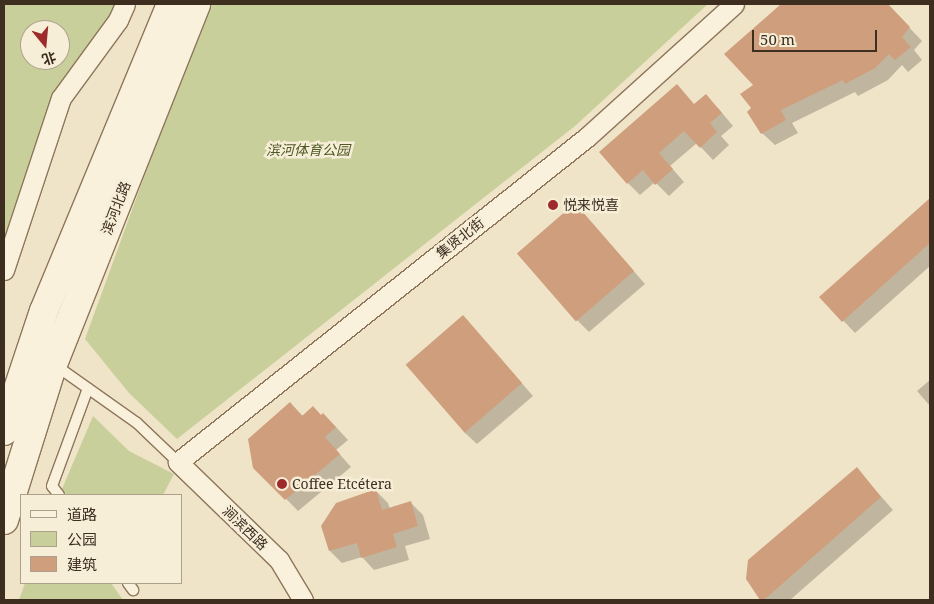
<!DOCTYPE html>
<meta charset="utf-8">
<style>
body{margin:0}
#map{position:relative;width:934px;height:604px;overflow:hidden;background:#f0e4c8;font-family:"Noto Serif","Noto Sans SC",serif}
div>[style]{position:absolute}
.green>*{inset:0;background:#c9cf9b}
.shadow>*{inset:0;background:#0003}
.building>*{inset:0;background:#cf9f7d;transform-origin:0 0}
.roads{filter:drop-shadow(1px 0 #8d765c) drop-shadow(-1px 0 #8d765c) drop-shadow(0 1px #8d765c) drop-shadow(0 -1px #8d765c)}
.lane>*{height:10px;margin:-5px;padding:0 5px;transform-origin:5px;border-radius:5px;background:#faf1dc}
.street>*{height:19px;margin:-9.5px;padding:0 9.5px;transform-origin:9.5px;border-radius:9.5px;background:#faf1dc}
.secondary>*{height:28px;margin:-14px;padding:0 14px;transform-origin:14px;border-radius:14px;background:#faf1dc}
.dots>*{width:14px;height:14px;translate:-50% -50%;box-sizing:border-box;border:2px solid #f7eed8;border-radius:50%}
span{translate:-50% -50%;white-space:nowrap;text-align:center;line-height:1.15;-webkit-text-stroke:5px #f7eed8;paint-order:stroke}
.park-label{font-size:14px;color:#4d5a26;font-style:italic}
.poi-label{font-size:14px;color:#3d2e20}
.left{translate:0 -50%;text-align:left}
.street-label{font-size:14px;color:#3d2e20}
.frame{position:absolute;inset:0;border:5px solid #3d2e20;pointer-events:none}
.legend{position:absolute;left:20px;top:494px;width:162px;height:90px;box-sizing:border-box;background:#f7eed8;border:1px solid #ada18e;margin:0;padding:6px 9px;list-style:none;font-size:15px;color:#3d2e20}
.legend li{display:flex;align-items:center;gap:10px;height:25px}
.legend b{width:25px;border:1px solid #ada18e}
.north{position:absolute;left:20px;top:20px;width:50px;height:50px;box-sizing:border-box;background:#f7eed8;border:1px solid #ada18e;border-radius:50%;rotate:163deg;font-size:14px;font-weight:700;line-height:20px;text-align:center;color:#3d2e20}
.north::after{content:'';display:block;margin:auto;width:18px;height:22px;background:#9e2a2b;clip-path:polygon(50% 0,100% 100%,50% 72%,0 100%)}
.scale{position:absolute;left:752px;top:30px;width:125px;height:22px;box-sizing:border-box;border:2px solid #3d2e20;border-top:0;padding-left:6px;font-size:15px;line-height:18px;white-space:nowrap;color:#3d2e20;-webkit-text-stroke:4px #f7eed8;paint-order:stroke}
</style>
<div id="map">
<div class="green">
<div style="clip-path:polygon(evenodd,4px 4px,125px 4px,61px 98px,4px 270px,4px 4px,30px 30px,60px 30px,60px 60px,30px 60px,30px 30px)"></div>
<div style="clip-path:polygon(207px 4px,708px 4px,575px 126px,177px 439px,129px 393px,85px 339px)"></div>
<div style="clip-path:polygon(93px 416px,129px 451px,174px 474px,163px 495px,67px 495px,62px 489px)"></div>
<div style="clip-path:polygon(25px 583px,111px 583px,123px 600px,19px 600px)"></div>
</div>
<div class="shadow">
<div style="clip-path:polygon(783px 4px,887px 4px,922px 41px,914px 50px,922px 60px,908px 72px,902px 65px,888px 80px,858px 96px,855px 92px,792px 123px,798px 133px,775px 145px,762px 133px,752px 108px,755px 86px,726px 54px)"></div>
<div style="clip-path:polygon(695px 105px,718px 108px,733px 126px,721px 136px,729px 145px,713px 160px,697px 143px,670px 166px,684px 182px,669px 196px,655px 182px,640px 195px,628px 183px)"></div>
<div style="clip-path:polygon(930px 199px,930px 266px,855px 333px,821px 297px)"></div>
<div style="clip-path:polygon(575px 204px,645px 284px,589px 332px,577px 320px)"></div>
<div style="clip-path:polygon(463px 316px,533px 396px,477px 444px,464px 432px)"></div>
<div style="clip-path:polygon(930px 380px,930px 406px,917px 391px)"></div>
<div style="clip-path:polygon(290px 403px,303px 416px,322px 416px,336px 427px,348px 440px,336px 450px,351px 467px,298px 511px,253px 465px)"></div>
<div style="clip-path:polygon(857px 469px,893px 510px,790px 600px,762px 600px,748px 578px)"></div>
<div style="clip-path:polygon(376px 491px,388px 503px,390px 509px,411px 503px,423px 515px,430px 539px,405px 546px,409px 560px,374px 570px,362px 557px,342px 563px,330px 551px)"></div>
</div>
<div class="building">
<div style="clip-path:polygon(781px 4px,888px 4px,910px 27px,902px 37px,911px 47px,895px 60px,889px 54px,875px 68px,845px 84px,843px 80px,781px 110px,786px 120px,761px 134px,747px 112px,751px 108px,740px 94px,753px 85px,724px 54px)"></div>
<div style="clip-path:polygon(677px 84px,694px 104px,706px 94px,722px 113px,710px 123px,717px 132px,700px 148px,684px 131px,659px 153px,673px 169px,655px 185px,643px 170px,627px 184px,599px 152px)"></div>
<div style="clip-path:polygon(930px 198px,930px 243px,842px 322px,819px 297px)"></div>
<div style="left:575px;top:203px;width:90px;height:77px;rotate:49deg"></div>
<div style="left:463px;top:315px;width:90px;height:76px;rotate:49deg"></div>
<div style="clip-path:polygon(290px 402px,302px 416px,313px 406px,321px 415px,323px 413px,336px 427px,325px 437px,340px 454px,285px 500px,253px 468px,248px 439px)"></div>
<div style="clip-path:polygon(857px 467px,881px 497px,764px 600px,760px 600px,746px 579px,748px 560px)"></div>
<div style="clip-path:polygon(376px 489px,382px 510px,411px 501px,418px 526px,393px 534px,397px 547px,361px 558px,357px 543px,329px 551px,321px 526px,336px 503px)"></div>
</div>
<div class="roads">
<div class="lane">
<div style="left:55px;top:365px;width:100px;rotate:35.3deg"></div>
<div style="left:137px;top:423px;width:57px;rotate:43.6deg"></div>
<div style="left:59px;top:495px;width:11px;rotate:-128deg"></div>
<div style="left:52px;top:486px;width:104px;rotate:-69.8deg"></div>
<div style="left:128px;top:583px;width:9px;rotate:54deg"></div>
</div>
<div class="street">
<div style="left:4px;top:270px;width:181px;rotate:-71.7deg"></div>
<div style="left:61px;top:98px;width:97px;rotate:-53.8deg"></div>
<div style="left:118px;top:20px;width:17px;rotate:-66deg"></div>
<div style="left:303px;top:600px;width:47px;rotate:-121deg"></div>
<div style="left:279px;top:560px;width:141px;rotate:-135.9deg"></div>
<div style="left:178px;top:462px;width:522px;rotate:-38.47deg"></div>
<div style="left:587px;top:137px;width:198px;rotate:-42.1deg"></div>
</div>
<div class="secondary">
<div style="left:4px;top:431px;width:126px;rotate:-71.6deg"></div>
<div style="left:44px;top:311px;width:332px;rotate:-67.5deg"></div>
<div style="left:4px;top:520px;width:164px;rotate:-72.6deg"></div>
<div style="left:53px;top:364px;width:387px;rotate:-68.3deg"></div>
</div>
</div>
<div class="dots">
<div style="left:553px;top:205px;background:#9e2a2b"></div>
<div style="left:282px;top:484px;background:#9e2a2b"></div>
</div>
<div class="park-label">
<span style="left:308px;top:150px">滨河体育公园</span>
</div>
<div class="poi-label">
<span class="left" style="left:563px;top:205px">悦来悦喜</span>
<span class="left" style="left:292px;top:484px">Coffee Etcétera</span>
</div>
<div class="street-label">
<span style="left:116px;top:208px;rotate:-69deg">滨河北路</span>
<span style="left:460px;top:238px;rotate:-38deg">集贤北街</span>
<span style="left:245px;top:528px;rotate:44deg">涧滨西路</span>
</div>
<div class="frame"></div>
<ul class="legend">
<li><b style="height:6px;background:#faf1dc"></b>道路</li>
<li><b style="height:14px;background:#c9cf9b"></b>公园</li>
<li><b style="height:14px;background:#cf9f7d"></b>建筑</li>
</ul>
<div class="north">北</div>
<div class="scale">50 m</div>
</div>
